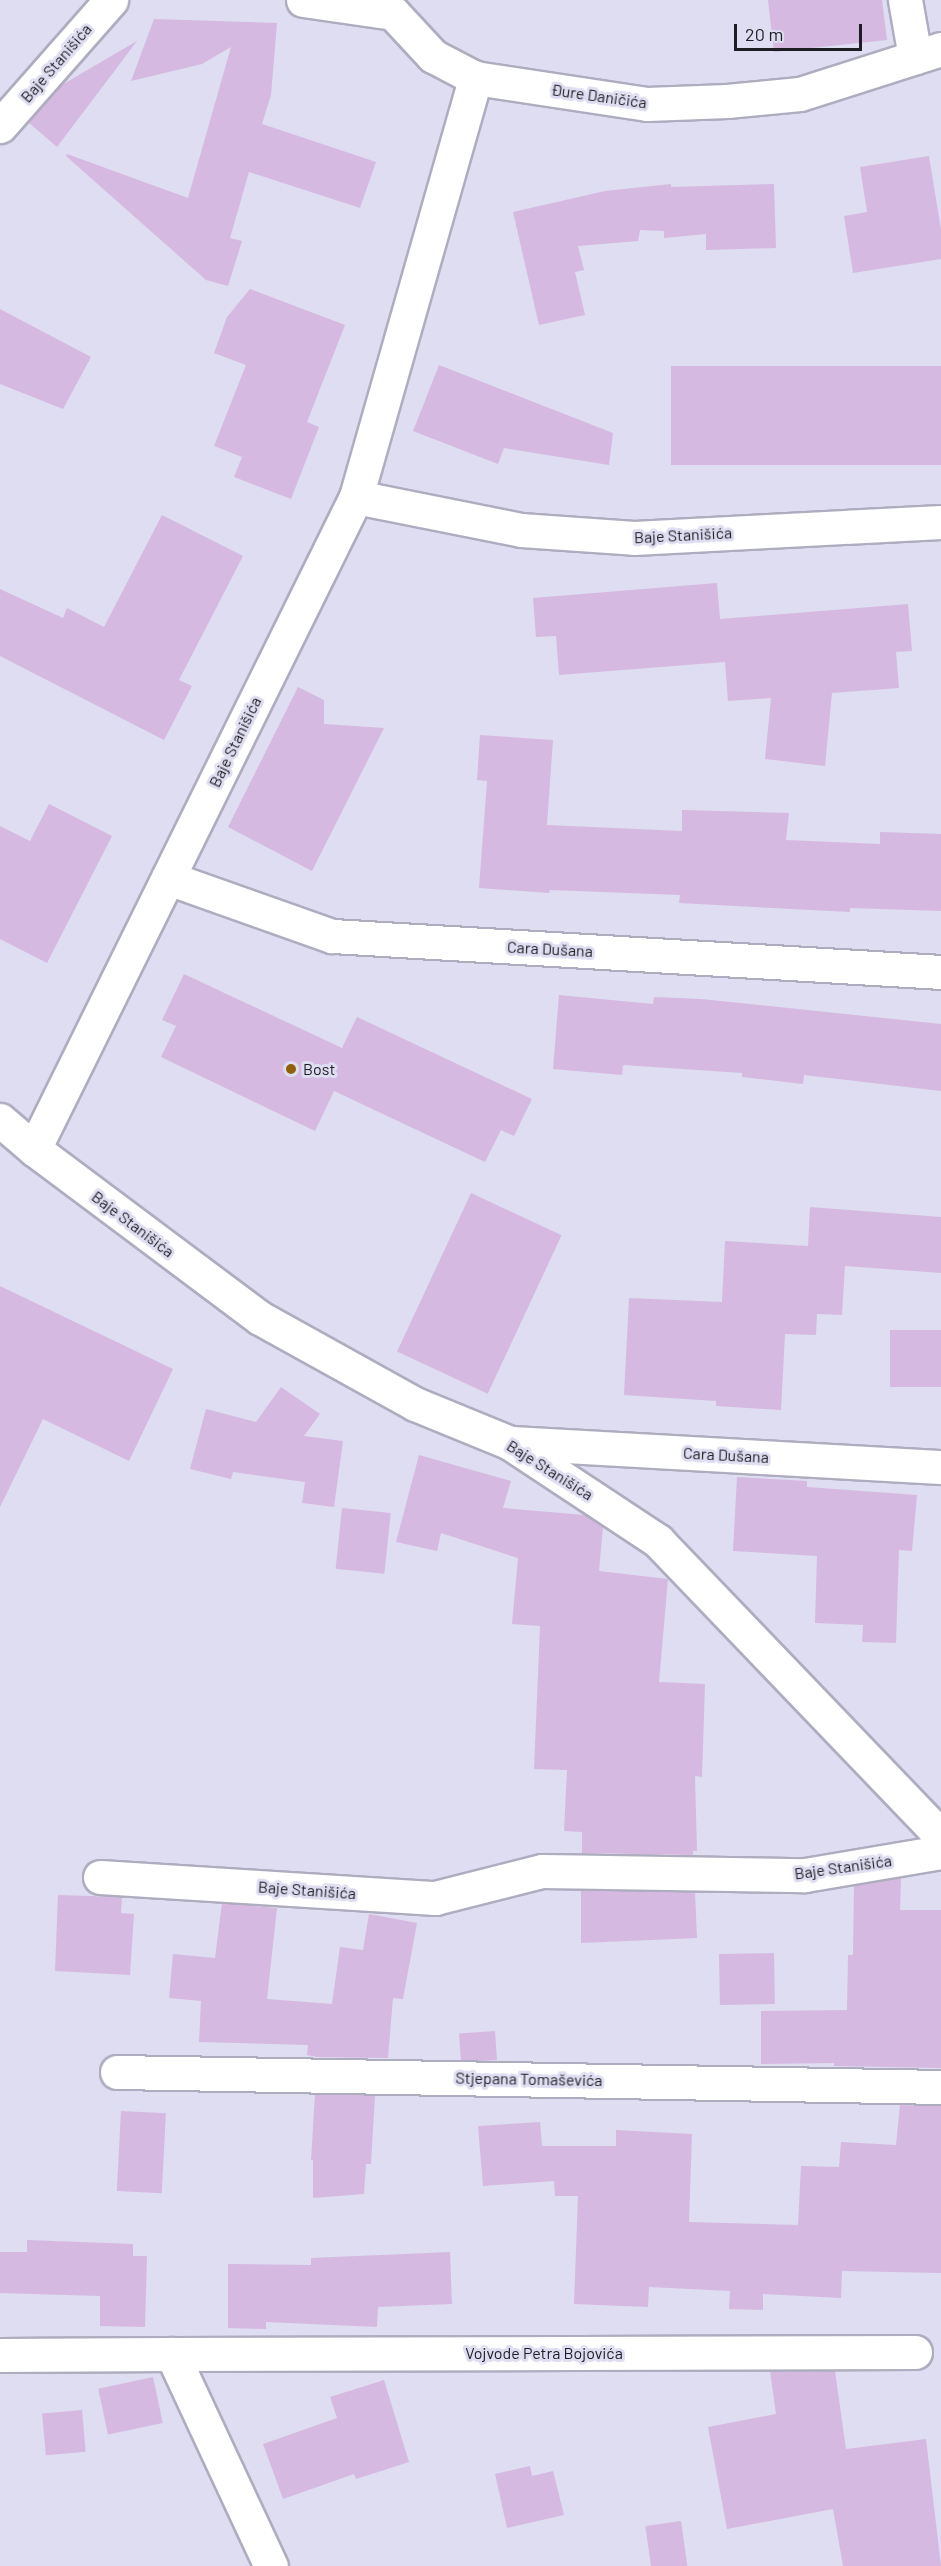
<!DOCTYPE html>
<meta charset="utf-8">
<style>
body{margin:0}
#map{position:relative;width:941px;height:2566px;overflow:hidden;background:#deddf1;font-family:Barlow,sans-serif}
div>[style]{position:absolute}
.building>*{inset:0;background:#d6b9e0;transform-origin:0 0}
.roads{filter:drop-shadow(2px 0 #aeadc0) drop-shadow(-2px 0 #aeadc0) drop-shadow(0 2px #aeadc0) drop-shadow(0 -2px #aeadc0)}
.minor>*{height:33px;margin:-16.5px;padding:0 16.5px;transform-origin:16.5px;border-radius:16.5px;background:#fff}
.dots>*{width:16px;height:16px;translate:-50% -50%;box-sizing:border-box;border:3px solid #deddf1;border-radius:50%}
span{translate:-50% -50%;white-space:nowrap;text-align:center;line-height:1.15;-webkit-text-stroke:6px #deddf1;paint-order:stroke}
.street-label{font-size:16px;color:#1e1d24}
.poi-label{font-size:16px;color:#1e1d24}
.left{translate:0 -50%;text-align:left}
.scale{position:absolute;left:734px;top:24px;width:128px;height:27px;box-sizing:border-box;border:3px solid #1e1d24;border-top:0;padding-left:8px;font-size:18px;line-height:21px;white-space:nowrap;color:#1e1d24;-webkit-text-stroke:4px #deddf1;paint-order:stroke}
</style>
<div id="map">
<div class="building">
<div style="clip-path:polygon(768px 0,882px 0,887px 40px,774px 52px)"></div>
<div style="clip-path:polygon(154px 19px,277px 23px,271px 95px,262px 124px,376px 162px,360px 208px,249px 172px,230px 238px,242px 241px,228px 286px,206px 280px,66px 156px,67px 154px,188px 198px,231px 47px,202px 64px,131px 81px)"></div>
<div style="clip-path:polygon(137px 41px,57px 147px,28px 122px,60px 86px)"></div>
<div style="clip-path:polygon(929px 156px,941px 230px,941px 259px,853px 273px,844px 216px,867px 212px,860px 167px)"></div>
<div style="clip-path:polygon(671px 184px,671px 187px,774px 184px,776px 248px,706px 250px,706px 234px,664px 238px,664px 231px,640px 230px,638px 241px,578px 246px,584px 270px,575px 272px,585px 315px,539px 325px,513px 212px,605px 191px)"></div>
<div style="clip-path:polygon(250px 289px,345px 325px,307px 422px,319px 427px,291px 499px,234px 477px,242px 457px,214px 446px,246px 365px,214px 353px,227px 317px)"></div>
<div style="clip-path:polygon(0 309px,91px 357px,63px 409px,0 384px)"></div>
<div style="clip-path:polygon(439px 365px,613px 433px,609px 465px,504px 448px,498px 464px,413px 431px)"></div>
<div style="left:941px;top:366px;width:99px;height:270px;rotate:90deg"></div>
<div style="clip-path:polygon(162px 515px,243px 556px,179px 680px,192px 686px,164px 740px,0 656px,0 589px,63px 618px,67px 608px,104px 627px)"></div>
<div style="clip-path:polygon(717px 583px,720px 619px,908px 604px,912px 651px,896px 652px,899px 688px,832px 693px,825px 766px,765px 759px,771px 698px,728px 701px,725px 662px,559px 675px,556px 636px,536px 637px,533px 598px)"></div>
<div style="clip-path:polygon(298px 687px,324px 700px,324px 724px,384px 728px,312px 871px,228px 827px)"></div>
<div style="clip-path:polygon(480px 735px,553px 740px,547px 825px,682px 831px,682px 810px,789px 813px,786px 840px,880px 844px,880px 832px,941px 834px,941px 911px,850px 908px,850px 912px,772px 908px,679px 903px,680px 895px,550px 890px,549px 893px,479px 888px,487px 781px,477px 780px)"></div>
<div style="clip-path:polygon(49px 804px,112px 836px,47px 963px,0 939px,0 826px,30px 841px)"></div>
<div style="clip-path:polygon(184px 974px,342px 1048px,357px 1017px,532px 1099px,514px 1136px,501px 1130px,485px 1162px,334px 1091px,315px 1131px,161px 1057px,176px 1026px,162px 1020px)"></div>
<div style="clip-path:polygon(559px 995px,653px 1004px,654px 997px,701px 999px,941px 1024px,941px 1091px,804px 1075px,803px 1084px,742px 1077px,742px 1073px,623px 1065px,622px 1075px,553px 1069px)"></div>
<div style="left:471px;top:1193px;width:100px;height:175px;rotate:25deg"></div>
<div style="clip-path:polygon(810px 1207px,941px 1217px,941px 1273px,845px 1266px,842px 1315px,817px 1314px,816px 1335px,785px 1334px,781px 1410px,716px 1406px,716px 1401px,624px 1395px,629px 1298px,722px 1302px,725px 1241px,808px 1246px)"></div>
<div style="clip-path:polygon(0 1286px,173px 1369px,129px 1461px,43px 1419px,0 1507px)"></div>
<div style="left:941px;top:1330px;width:57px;height:51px;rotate:90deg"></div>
<div style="clip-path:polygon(281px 1387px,320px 1414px,304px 1436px,343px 1441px,334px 1507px,302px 1503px,305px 1482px,233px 1472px,231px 1479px,190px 1469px,206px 1409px,256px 1422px)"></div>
<div style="clip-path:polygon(419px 1455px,511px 1481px,503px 1508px,584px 1515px,603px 1527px,599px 1571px,668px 1579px,659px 1682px,705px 1684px,702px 1777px,695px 1776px,697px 1851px,693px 1851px,693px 1855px,582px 1853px,582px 1832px,564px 1831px,567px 1770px,534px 1769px,540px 1626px,512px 1624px,518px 1558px,441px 1533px,437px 1551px,396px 1542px)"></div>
<div style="clip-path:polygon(737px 1477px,807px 1481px,807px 1487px,917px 1495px,912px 1551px,899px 1550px,896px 1643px,862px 1642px,863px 1625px,815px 1623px,817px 1556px,733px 1551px)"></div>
<div style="left:342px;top:1508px;width:49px;height:61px;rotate:6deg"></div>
<div style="clip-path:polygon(901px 1878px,900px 1910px,941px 1910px,941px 2068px,834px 2066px,834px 2063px,761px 2064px,761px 2011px,847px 2010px,848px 1955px,853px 1955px,854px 1886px)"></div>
<div style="clip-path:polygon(581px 1890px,695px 1892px,697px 1938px,581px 1943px)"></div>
<div style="clip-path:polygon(58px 1895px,122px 1897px,121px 1913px,134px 1914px,130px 1975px,55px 1971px)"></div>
<div style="clip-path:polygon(222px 1903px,277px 1908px,267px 1999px,332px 2004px,340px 1947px,363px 1950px,369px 1914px,417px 1923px,403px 1999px,393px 1998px,388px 2058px,317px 2057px,307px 2055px,308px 2045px,199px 2042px,201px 2001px,169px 1998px,173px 1954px,215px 1958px)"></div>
<div style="left:774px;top:1953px;width:51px;height:55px;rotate:89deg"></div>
<div style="left:495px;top:2031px;width:29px;height:36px;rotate:86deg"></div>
<div style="clip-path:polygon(315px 2094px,375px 2095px,371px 2164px,366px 2164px,364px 2194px,313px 2198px,313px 2160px,311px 2160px)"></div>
<div style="clip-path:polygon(900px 2105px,941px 2106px,941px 2273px,842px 2271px,841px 2298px,763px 2294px,763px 2310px,729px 2309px,730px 2291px,649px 2287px,648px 2307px,574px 2304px,578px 2196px,555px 2196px,554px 2181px,483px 2186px,478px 2126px,540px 2122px,542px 2146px,616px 2146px,616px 2130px,692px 2134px,689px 2222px,798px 2225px,801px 2166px,839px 2167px,841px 2142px,896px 2145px)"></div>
<div style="left:121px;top:2111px;width:45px;height:80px;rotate:3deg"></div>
<div style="clip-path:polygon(27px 2240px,133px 2244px,133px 2256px,147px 2256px,145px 2327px,100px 2326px,100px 2296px,0 2293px,0 2252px,27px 2252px)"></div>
<div style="clip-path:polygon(450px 2252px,452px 2304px,378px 2307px,377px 2327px,266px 2322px,266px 2329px,228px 2328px,228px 2264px,311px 2265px,311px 2258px)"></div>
<div style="clip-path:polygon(770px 2371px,835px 2371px,846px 2449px,926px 2439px,941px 2566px,843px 2566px,833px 2509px,727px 2529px,708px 2427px,776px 2414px)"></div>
<div style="left:153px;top:2377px;width:47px;height:56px;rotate:78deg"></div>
<div style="clip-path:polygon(384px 2380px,409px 2462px,356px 2479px,354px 2474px,283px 2499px,263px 2444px,337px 2418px,330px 2397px)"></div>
<div style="left:82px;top:2410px;width:42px;height:40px;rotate:85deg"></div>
<div style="clip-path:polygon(530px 2466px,532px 2476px,553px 2471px,564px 2515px,507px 2528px,495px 2474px)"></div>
<div style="left:681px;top:2521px;width:45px;height:36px;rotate:82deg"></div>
</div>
<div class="roads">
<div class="minor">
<div style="left:303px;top:0;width:91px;rotate:8.2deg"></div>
<div style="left:393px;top:13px;width:59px;rotate:47.1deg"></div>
<div style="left:433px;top:56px;width:47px;rotate:27.6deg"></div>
<div style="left:475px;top:78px;width:174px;rotate:8.6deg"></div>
<div style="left:647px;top:104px;width:80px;rotate:-2.1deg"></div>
<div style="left:727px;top:101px;width:73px;rotate:-5.5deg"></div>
<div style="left:800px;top:94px;width:148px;rotate:-17.7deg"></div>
<div style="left:905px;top:0;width:58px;rotate:80deg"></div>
<div style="left:0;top:126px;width:168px;rotate:-48.6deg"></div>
<div style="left:356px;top:497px;width:168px;rotate:11.3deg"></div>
<div style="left:521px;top:530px;width:113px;rotate:4deg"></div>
<div style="left:634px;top:538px;width:307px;rotate:-3deg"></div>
<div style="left:168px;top:878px;width:174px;rotate:19.5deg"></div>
<div style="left:332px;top:936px;width:610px;rotate:3.38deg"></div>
<div style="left:0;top:1120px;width:45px;rotate:40.5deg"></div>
<div style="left:34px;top:1149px;width:282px;rotate:36.8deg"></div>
<div style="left:260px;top:1318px;width:177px;rotate:29deg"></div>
<div style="left:415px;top:1404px;width:103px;rotate:22.3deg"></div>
<div style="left:510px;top:1443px;width:178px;rotate:33.5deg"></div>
<div style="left:658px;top:1541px;width:409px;rotate:46.2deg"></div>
<div style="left:34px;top:1149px;width:727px;rotate:-63.72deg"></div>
<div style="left:356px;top:497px;width:436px;rotate:-74.1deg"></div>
<div style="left:511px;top:1443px;width:431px;rotate:3.2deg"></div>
<div style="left:100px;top:1877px;width:336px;rotate:3.6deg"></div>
<div style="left:435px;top:1898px;width:110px;rotate:-14.2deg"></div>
<div style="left:542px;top:1871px;width:263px;rotate:0.9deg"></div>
<div style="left:805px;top:1875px;width:138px;rotate:-9.6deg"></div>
<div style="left:117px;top:2072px;width:824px;rotate:1.04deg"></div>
<div style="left:172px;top:2354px;width:743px;rotate:-0.15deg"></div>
<div style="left:0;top:2355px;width:172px;rotate:-0.3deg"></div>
<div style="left:172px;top:2354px;width:234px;rotate:65deg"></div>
</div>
</div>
<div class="dots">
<div style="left:291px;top:1069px;background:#8e6208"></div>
</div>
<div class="street-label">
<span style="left:56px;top:63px;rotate:-49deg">Baje Stanišića</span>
<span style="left:599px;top:96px;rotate:8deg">Đure Daničića</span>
<span style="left:683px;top:535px;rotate:-3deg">Baje Stanišića</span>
<span style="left:235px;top:742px;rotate:-64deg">Baje Stanišića</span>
<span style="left:550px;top:949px;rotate:3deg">Cara Dušana</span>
<span style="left:133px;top:1224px;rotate:37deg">Baje Stanišića</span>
<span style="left:726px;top:1455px;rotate:3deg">Cara Dušana</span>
<span style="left:550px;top:1470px;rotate:32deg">Baje Stanišića</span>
<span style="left:843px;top:1867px;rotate:-8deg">Baje Stanišića</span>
<span style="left:307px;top:1890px;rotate:4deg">Baje Stanišića</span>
<span style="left:529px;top:2079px;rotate:1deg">Stjepana Tomaševića</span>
<span style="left:544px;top:2353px">Vojvode Petra Bojovića</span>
</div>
<div class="poi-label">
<span class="left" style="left:303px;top:1069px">Bost</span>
</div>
<div class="scale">20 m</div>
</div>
